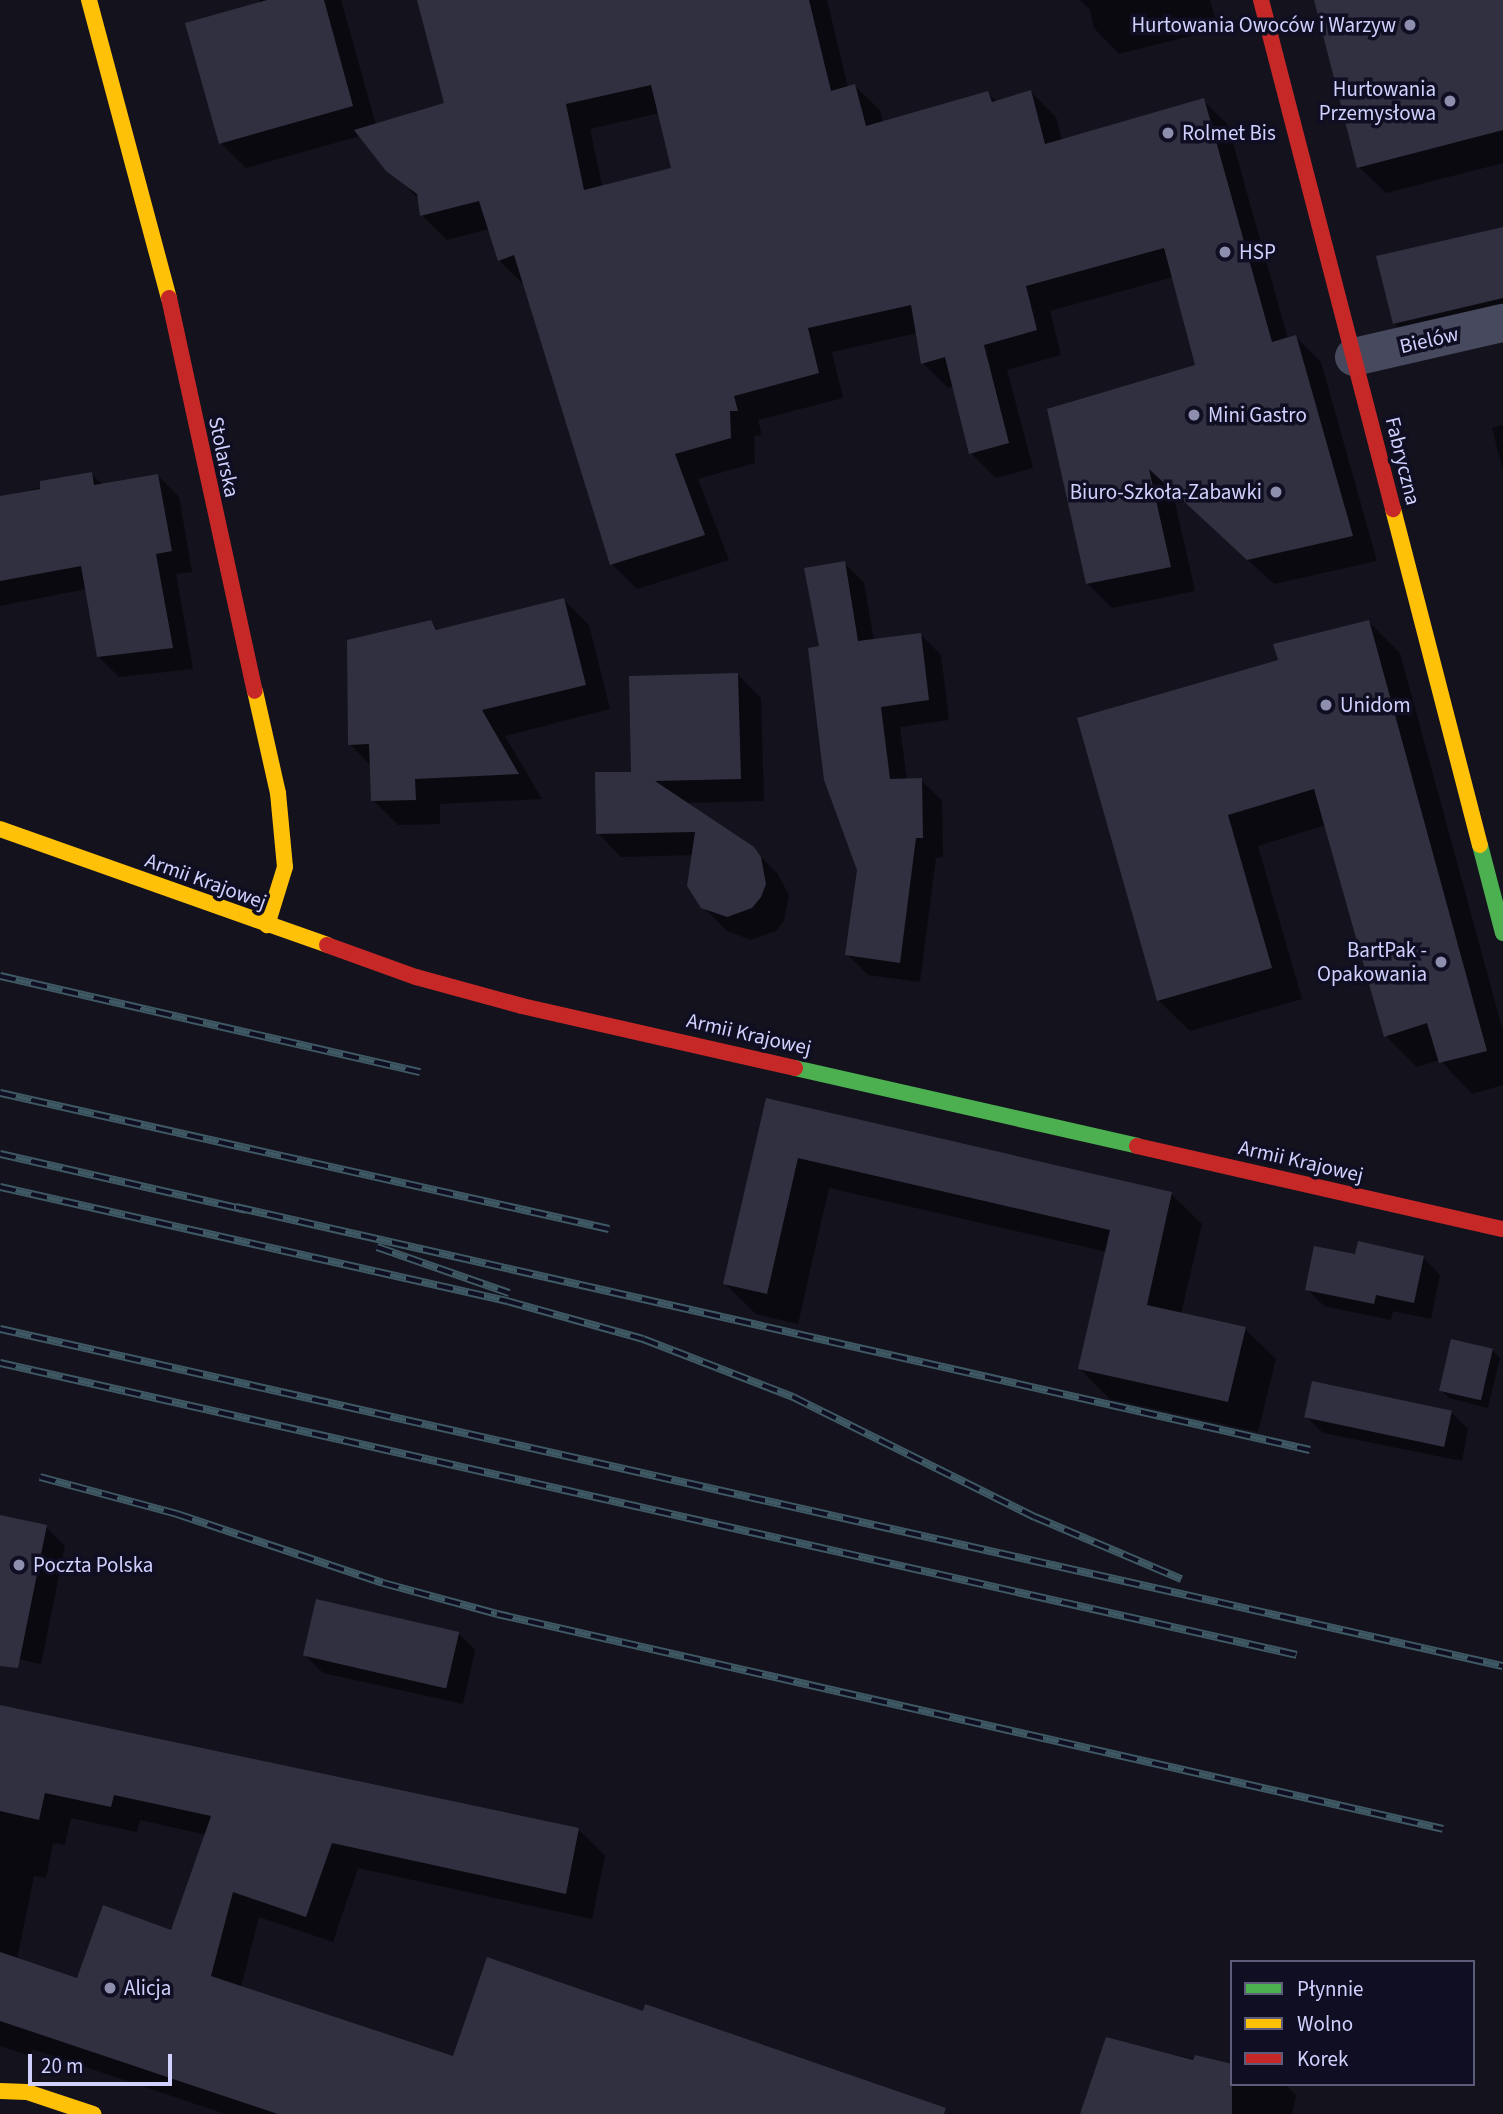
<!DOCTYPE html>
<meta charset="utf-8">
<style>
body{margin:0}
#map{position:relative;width:1503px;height:2114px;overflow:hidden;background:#13121d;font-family:"Source Sans 3",sans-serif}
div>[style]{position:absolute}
.shadow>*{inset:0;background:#0007}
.building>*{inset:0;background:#313040;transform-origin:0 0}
.street>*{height:38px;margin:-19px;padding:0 19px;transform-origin:19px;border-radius:19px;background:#47495e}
.fast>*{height:16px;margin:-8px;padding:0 8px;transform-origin:8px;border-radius:8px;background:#4caf50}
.slow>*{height:16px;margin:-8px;padding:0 8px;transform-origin:8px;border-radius:8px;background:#ffc107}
.jam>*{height:16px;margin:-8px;padding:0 8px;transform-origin:8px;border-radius:8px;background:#c62828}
.rail>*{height:8px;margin-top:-4px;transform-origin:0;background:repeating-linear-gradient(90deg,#0f0e22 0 16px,#3f5964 0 32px);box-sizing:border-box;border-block:2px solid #3f5964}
.dots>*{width:19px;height:19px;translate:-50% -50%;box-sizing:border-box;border:4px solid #0f0e22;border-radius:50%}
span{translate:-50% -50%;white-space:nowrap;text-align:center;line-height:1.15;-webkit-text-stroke:7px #0f0e22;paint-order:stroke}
.poi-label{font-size:21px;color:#d0d1fe}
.right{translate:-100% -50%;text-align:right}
.left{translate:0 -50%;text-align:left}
.street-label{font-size:21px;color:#d0d1fe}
.legend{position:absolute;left:1230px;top:1960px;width:245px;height:126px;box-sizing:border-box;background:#0f0e22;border:2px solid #5c5c7a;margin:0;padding:9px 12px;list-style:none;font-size:21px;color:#d0d1fe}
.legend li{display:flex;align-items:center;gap:14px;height:35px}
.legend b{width:35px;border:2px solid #5c5c7a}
.scale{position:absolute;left:28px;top:2054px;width:144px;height:32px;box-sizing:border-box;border:4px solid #d0d1fe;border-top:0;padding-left:9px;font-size:21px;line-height:24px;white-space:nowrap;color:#d0d1fe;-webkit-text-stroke:5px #0f0e22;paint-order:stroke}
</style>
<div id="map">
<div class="shadow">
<div style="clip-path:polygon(evenodd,260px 0,341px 0,376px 125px,447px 104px,419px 0,827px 0,848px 88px,855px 86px,880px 110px,883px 123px,987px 93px,997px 102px,1031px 92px,1056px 117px,1062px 141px,1203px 100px,1228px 125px,1288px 339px,1296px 337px,1321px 362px,1377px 561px,1274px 584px,1172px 489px,1195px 591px,1112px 608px,1087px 583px,1197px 366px,1173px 277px,1050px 311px,1061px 355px,1007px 370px,1033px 468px,996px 478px,971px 453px,954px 386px,948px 388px,923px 363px,918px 333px,832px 352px,843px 398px,758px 420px,762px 435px,754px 436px,755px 463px,698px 479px,729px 560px,637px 589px,612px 564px,525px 286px,499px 260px,489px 229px,447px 240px,422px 215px,420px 201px,360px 136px,246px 168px,221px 143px,260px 0,660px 113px,673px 169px,603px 189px,590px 129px,660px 113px)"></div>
<div style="clip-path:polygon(1080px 0,1210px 0,1218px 29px,1119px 54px,1094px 28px,1090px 10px)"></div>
<div style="clip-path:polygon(1314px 0,1503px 0,1503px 163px,1386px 193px,1359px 167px)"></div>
<div style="clip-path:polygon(1503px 229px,1503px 331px,1421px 350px,1394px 323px)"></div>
<div style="clip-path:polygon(1503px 425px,1503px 471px,1492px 428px)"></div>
<div style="clip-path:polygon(91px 474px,103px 485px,158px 476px,179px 497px,192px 572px,176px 574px,193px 669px,119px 677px,98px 656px,86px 589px,0 606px,0 498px)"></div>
<div style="clip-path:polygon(844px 563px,864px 583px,874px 641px,921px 635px,941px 655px,949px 720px,900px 727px,907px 780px,921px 780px,942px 801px,943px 857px,936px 858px,920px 982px,868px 975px,847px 954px,859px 870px,821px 648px)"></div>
<div style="clip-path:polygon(564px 600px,589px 625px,610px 709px,505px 736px,542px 799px,440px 804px,440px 824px,398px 825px,373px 800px,371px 766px,350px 744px,431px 622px,439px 631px)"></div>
<div style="clip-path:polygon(1369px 622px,1400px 653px,1503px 1031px,1503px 1085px,1472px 1094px,1440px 1060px,1417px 1067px,1386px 1036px,1326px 825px,1258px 846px,1302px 999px,1190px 1031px,1158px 1000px,1280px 662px)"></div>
<div style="clip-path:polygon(737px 674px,761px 698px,764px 801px,685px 803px,753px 849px,777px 873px,789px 895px,784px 921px,776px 931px,751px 940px,727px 931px,703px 907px,694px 855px,621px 857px,598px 833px,632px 773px)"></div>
<div style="clip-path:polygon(767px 1100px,1171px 1194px,1202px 1224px,1181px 1314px,1245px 1329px,1276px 1359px,1258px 1432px,1110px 1399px,1080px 1369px,1107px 1252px,829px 1188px,798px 1324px,756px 1314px,725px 1284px)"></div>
<div style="clip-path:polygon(1356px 1256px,1423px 1257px,1440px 1275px,1431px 1319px,1393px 1311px,1391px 1320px,1324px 1306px,1307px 1289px)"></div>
<div style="clip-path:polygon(1492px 1350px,1500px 1358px,1488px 1408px,1449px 1398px,1441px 1390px)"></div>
<div style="clip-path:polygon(1451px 1412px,1468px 1429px,1462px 1461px,1323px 1433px,1306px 1416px)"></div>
<div style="clip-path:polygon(0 1517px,46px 1527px,65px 1546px,41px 1664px,0 1655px)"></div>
<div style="clip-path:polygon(458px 1633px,475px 1650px,463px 1704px,323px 1673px,306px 1656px)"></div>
<div style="clip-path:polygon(evenodd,0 1709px,579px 1830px,605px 1856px,592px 1919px,358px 1868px,333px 1942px,259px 1917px,241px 1987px,454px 2058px,912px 2114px,225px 2114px,32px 2049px,30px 2056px,0 2046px,0 1709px,71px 1818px,137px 1832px,140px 1820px,207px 1835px,173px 1933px,78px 1980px,17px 1959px,34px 1876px,46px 1878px,53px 1843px,65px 1845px,71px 1818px)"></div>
<div style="clip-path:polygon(1107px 2039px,1232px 2068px,1232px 2084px,1285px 2084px,1296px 2095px,1292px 2114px,1081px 2114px)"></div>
</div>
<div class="building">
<div style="clip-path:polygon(267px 0,324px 0,353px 106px,219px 144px,185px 23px)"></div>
<div style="clip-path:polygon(evenodd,417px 0,809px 0,831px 91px,855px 84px,866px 126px,988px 91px,992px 102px,1031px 90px,1045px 144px,1204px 98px,1272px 342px,1296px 335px,1353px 536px,1247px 560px,1149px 469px,1171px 567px,1086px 584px,1047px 409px,1195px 365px,1164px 248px,1026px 286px,1037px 330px,984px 345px,1009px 443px,969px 454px,945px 357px,921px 364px,911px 305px,808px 328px,819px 373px,734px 396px,738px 411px,730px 411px,731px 438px,675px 454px,705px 535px,610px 565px,514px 255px,498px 261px,479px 201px,420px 216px,417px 194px,386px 171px,354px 130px,444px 103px,417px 0,651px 85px,671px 168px,584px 190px,566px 104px,651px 85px)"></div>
<div style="clip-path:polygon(1314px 0,1503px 0,1503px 130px,1357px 168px)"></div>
<div style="clip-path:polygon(1503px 227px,1503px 298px,1393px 324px,1376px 256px)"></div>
<div style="clip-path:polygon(92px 472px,94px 485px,158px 474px,172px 551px,156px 554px,173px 648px,97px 657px,81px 566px,0 581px,0 496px,40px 489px,40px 481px)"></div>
<div style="clip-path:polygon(845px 561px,858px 641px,921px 633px,929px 700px,881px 707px,890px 779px,922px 778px,923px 838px,916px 838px,900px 963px,845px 955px,857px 870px,824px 780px,808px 648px,819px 646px,804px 568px)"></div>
<div style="clip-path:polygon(564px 598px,586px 685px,482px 710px,519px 774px,415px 779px,416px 800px,371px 801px,369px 744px,348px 745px,347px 640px,431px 620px,436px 630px)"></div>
<div style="clip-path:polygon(1369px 620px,1487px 1051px,1439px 1063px,1427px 1023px,1384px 1037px,1314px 789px,1228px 815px,1272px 968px,1157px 1001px,1077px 718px,1278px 660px,1273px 644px)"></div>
<div style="clip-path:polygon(738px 673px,741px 779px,655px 781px,754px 847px,761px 857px,766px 884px,761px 897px,752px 908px,727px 917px,701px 908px,687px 886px,695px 832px,596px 834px,595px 772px,631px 772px,629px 676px)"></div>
<div style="clip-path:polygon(766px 1098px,1172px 1192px,1147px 1305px,1246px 1327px,1228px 1402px,1078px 1369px,1110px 1230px,798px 1158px,767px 1294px,723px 1284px)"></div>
<div style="clip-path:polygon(1358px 1241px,1424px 1256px,1414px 1303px,1376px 1295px,1374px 1304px,1305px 1290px,1314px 1246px,1355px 1254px)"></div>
<div style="left:1451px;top:1339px;width:43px;height:53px;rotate:13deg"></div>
<div style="left:1312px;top:1381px;width:143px;height:37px;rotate:12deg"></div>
<div style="clip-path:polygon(0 1515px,47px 1525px,18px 1668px,0 1666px)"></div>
<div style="left:316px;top:1599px;width:147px;height:58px;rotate:13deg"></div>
<div style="clip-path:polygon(0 1705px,579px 1828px,566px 1894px,332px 1843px,306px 1917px,233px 1892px,211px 1976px,453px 2056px,487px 1957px,643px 2011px,645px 2004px,946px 2108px,944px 2114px,278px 2114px,0 2021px,0 1952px,77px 1978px,103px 1905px,171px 1930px,211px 1816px,114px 1795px,111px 1807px,45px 1793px,39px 1820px,0 1811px)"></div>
<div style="clip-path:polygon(1106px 2037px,1193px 2060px,1195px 2055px,1232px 2064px,1232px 2114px,1080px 2114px)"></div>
</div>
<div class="street">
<div style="left:1354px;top:357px;width:153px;rotate:-12.9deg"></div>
</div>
<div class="fast">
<div style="left:1480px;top:845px;width:91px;rotate:75.4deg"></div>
<div style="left:795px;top:1068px;width:351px;rotate:12.8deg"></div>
</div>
<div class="slow">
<div style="left:89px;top:0;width:309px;rotate:75deg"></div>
<div style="left:1393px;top:509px;width:347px;rotate:75.5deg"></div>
<div style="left:255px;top:691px;width:105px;rotate:77.3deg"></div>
<div style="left:278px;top:793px;width:74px;rotate:84.6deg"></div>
<div style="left:285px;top:867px;width:61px;rotate:107.2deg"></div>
<div style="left:0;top:829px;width:347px;rotate:19.5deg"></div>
<div style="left:0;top:2091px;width:27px;rotate:2deg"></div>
<div style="left:27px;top:2092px;width:70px;rotate:18.4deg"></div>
</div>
<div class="jam">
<div style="left:1261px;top:0;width:526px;rotate:75.46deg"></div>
<div style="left:169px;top:298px;width:402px;rotate:77.7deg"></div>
<div style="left:327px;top:945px;width:95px;rotate:19.8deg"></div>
<div style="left:416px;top:977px;width:110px;rotate:15.3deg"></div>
<div style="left:522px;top:1006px;width:280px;rotate:12.8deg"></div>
<div style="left:1137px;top:1146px;width:375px;rotate:12.8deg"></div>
</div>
<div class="rail">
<div style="left:0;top:976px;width:431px;rotate:12.9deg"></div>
<div style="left:0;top:1093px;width:624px;rotate:12.59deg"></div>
<div style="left:0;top:1154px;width:252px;rotate:12.8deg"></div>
<div style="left:0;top:1187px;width:520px;rotate:12.67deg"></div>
<div style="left:507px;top:1301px;width:141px;rotate:15.6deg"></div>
<div style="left:643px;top:1339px;width:161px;rotate:21.1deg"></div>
<div style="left:793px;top:1397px;width:270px;rotate:26.4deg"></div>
<div style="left:1035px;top:1517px;width:159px;rotate:23deg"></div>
<div style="left:236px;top:1207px;width:1101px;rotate:12.75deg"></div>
<div style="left:377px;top:1247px;width:140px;rotate:19.2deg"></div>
<div style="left:0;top:1329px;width:1540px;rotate:12.64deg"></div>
<div style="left:0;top:1363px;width:1329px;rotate:12.69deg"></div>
<div style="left:40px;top:1477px;width:142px;rotate:15.1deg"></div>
<div style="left:177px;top:1514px;width:217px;rotate:18.5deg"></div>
<div style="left:383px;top:1583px;width:118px;rotate:15.2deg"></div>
<div style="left:497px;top:1614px;width:970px;rotate:12.8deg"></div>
</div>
<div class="dots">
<div style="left:1410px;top:25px;background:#8e8eaf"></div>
<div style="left:1450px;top:101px;background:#8e8eaf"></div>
<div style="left:1168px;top:133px;background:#8e8eaf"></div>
<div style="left:1225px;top:252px;background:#8e8eaf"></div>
<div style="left:1194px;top:415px;background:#8e8eaf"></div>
<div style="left:1276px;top:492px;background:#8e8eaf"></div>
<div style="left:1326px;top:705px;background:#8e8eaf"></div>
<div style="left:1441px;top:962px;background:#8e8eaf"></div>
<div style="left:19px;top:1565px;background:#8e8eaf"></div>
<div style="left:110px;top:1988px;background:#8e8eaf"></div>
</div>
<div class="poi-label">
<span class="right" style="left:1396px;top:25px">Hurtowania Owoców i Warzyw</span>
<span class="right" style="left:1436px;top:101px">Hurtowania<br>Przemysłowa</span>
<span class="left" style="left:1182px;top:133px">Rolmet Bis</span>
<span class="left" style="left:1239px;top:252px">HSP</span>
<span class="left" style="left:1208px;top:415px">Mini Gastro</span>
<span class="right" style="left:1262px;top:492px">Biuro-Szkoła-Zabawki</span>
<span class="left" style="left:1340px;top:705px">Unidom</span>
<span class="right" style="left:1427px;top:962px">BartPak -<br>Opakowania</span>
<span class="left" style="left:33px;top:1565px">Poczta Polska</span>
<span class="left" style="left:124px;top:1988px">Alicja</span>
</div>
<div class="street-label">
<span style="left:1429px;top:340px;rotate:-13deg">Bielów</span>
<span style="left:224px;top:457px;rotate:78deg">Stolarska</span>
<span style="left:1403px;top:461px;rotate:76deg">Fabryczna</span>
<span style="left:206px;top:881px;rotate:20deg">Armii Krajowej</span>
<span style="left:749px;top:1034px;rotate:13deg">Armii Krajowej</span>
<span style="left:1301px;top:1161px;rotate:13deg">Armii Krajowej</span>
</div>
<ul class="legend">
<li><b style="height:9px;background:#4caf50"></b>Płynnie</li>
<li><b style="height:9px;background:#ffc107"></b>Wolno</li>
<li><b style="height:9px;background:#c62828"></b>Korek</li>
</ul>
<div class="scale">20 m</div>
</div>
